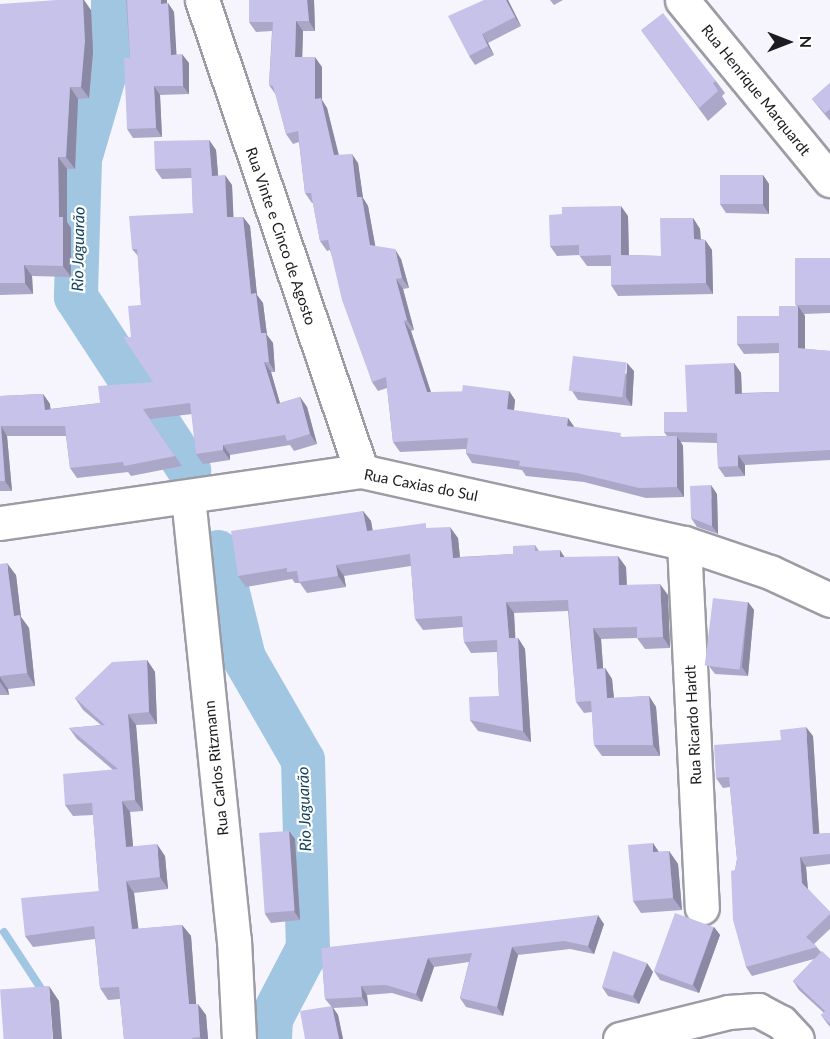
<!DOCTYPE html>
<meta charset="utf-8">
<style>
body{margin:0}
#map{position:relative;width:830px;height:1039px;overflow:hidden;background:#f6f5fe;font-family:Lato,sans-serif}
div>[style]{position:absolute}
.stream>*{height:8px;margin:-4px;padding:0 4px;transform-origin:4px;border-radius:4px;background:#a0c6e1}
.river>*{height:44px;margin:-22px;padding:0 22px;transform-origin:22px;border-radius:22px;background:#a0c6e1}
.roads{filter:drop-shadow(2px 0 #9c9ca5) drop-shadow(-2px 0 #9c9ca5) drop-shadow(0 2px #9c9ca5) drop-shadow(0 -2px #9c9ca5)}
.minor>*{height:33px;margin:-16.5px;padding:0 16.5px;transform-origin:16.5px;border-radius:16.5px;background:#fff}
.wall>*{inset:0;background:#aaa7c9}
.shaded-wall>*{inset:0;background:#8b88a4}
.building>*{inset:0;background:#c6c2ea;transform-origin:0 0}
span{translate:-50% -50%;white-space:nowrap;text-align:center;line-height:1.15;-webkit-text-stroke:4.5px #fff;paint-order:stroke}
.street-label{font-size:15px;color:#1c1c20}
.water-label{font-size:16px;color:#103f5b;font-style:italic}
.north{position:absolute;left:758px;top:12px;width:60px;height:60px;-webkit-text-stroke:4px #fff;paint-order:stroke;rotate:90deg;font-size:16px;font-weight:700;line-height:24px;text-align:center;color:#1c1c20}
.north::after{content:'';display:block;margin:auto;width:21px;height:27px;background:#1c1c20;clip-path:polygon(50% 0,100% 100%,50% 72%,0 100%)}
</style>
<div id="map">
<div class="stream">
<div style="left:4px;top:932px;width:69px;rotate:56.8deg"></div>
</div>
<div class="river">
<div style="left:113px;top:0;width:46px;rotate:90deg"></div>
<div style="left:113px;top:46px;width:118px;rotate:106.3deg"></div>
<div style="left:80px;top:159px;width:138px;rotate:91.7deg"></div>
<div style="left:76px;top:297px;width:207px;rotate:56.8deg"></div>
<div style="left:218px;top:552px;width:109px;rotate:76.2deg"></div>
<div style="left:244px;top:658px;width:118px;rotate:60deg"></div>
<div style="left:303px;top:760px;width:188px;rotate:88.5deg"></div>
<div style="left:308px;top:948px;width:80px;rotate:117.5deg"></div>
<div style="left:271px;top:1019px;width:20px;rotate:93deg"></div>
</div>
<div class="roads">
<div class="minor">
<div style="left:202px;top:0;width:497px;rotate:71.3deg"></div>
<div style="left:682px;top:0;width:233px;rotate:50.6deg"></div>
<div style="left:188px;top:497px;width:445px;rotate:84.1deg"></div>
<div style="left:234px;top:940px;width:99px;rotate:87.1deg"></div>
<div style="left:0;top:523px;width:365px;rotate:-8.2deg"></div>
<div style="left:361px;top:471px;width:331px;rotate:12.6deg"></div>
<div style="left:684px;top:543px;width:91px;rotate:18.6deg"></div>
<div style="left:770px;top:572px;width:66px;rotate:25deg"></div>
<div style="left:684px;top:543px;width:365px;rotate:87.2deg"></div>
<div style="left:620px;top:1039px;width:111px;rotate:-14deg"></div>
<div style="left:728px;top:1012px;width:30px;rotate:-4deg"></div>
<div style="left:758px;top:1010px;width:26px;rotate:28deg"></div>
<div style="left:781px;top:1022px;width:23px;rotate:47deg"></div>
</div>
</div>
<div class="wall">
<div style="clip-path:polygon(126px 0,167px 0,167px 3px,168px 3px,174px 12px,176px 54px,189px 63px,189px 94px,160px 95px,162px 137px,133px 138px,127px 129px,130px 58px)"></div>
<div style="clip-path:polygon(314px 0,315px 31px,303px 31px,302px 57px,322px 67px,322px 100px,327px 108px,339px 155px,358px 163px,363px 198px,368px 206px,375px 246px,401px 259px,409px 288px,403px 289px,414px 330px,411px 331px,431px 392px,509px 391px,515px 400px,514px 411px,568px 418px,574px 427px,623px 437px,667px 436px,664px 432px,687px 412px,734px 363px,741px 373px,742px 393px,779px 392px,779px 353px,744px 354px,737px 344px,796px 306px,830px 258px,830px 313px,804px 314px,805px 316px,805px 349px,830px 351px,830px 460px,745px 465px,745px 476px,725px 477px,718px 467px,717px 443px,681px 442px,683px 446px,684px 497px,646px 498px,584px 482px,526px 476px,522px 470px,472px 463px,466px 453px,466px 449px,400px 452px,393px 442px,387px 388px,378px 391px,372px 382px,330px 250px,327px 251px,320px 241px,313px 203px,312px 203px,305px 193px,299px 142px,293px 144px,286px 134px,276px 95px,269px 85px,272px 31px,256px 32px,249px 22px)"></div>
<div style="clip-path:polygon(484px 0,508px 0,521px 26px,488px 43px,494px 55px,475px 65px,469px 56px)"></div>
<div style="clip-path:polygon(550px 0,563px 0,554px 5px)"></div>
<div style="clip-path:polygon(0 4px,91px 10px,93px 52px,89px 98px,78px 99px,75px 169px,67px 169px,67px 222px,71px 228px,71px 277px,32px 276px,33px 294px,0 295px)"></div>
<div style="clip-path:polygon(641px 30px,716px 81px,725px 93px,722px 96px,727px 104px,708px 121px)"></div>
<div style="clip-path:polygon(830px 83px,830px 121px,812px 99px)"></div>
<div style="clip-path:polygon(209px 140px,216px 150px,218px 176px,232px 185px,233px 217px,243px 217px,250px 226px,257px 295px,263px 303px,267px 335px,273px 343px,275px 372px,271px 372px,280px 403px,300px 397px,307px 407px,317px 444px,294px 451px,290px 445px,230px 455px,230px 460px,203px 464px,196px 454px,192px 414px,150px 419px,182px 466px,131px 476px,128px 472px,77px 478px,70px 468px,66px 436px,7px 436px,12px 491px,0 491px,0 396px,43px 394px,50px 404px,50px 409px,100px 403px,153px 382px,131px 337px,141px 305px,138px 256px,132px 249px,193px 213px,192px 178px,162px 179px,155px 169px)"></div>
<div style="clip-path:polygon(763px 175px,769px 184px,769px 214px,726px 213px,720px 204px)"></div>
<div style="clip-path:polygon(628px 216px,629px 255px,661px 256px,693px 218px,700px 229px,701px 239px,705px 240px,712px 250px,713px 294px,618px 296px,611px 285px,611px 266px,587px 266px,579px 255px,557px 256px,550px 246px)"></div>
<div style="clip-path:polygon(634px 371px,632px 406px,578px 400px,572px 391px)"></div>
<div style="clip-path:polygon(717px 494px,718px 534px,697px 527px,691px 518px)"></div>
<div style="clip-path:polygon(363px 511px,371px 521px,373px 531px,429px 528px,458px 538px,460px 557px,513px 554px,535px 545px,539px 551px,565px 557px,626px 567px,627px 585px,668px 595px,670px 648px,645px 649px,637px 638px,601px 639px,603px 668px,605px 668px,612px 679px,614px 698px,649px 696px,656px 707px,660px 756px,602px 756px,594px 745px,592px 712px,584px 713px,576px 702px,568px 611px,514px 613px,515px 638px,518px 638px,525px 649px,531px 742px,478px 731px,470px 720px,499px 696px,497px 652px,471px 653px,464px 642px,463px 627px,423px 630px,415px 619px,411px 566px,344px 576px,346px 587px,307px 593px,300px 583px,295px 583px,292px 579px,246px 587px,238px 576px)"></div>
<div style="clip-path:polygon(0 564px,16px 575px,21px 617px,29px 628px,35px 686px,8px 689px,9px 695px,0 695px)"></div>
<div style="clip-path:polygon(748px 602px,754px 610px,748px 676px,715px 674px,709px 666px)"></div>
<div style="clip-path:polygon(147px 660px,155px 672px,157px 724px,136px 725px,143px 811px,130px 812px,133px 846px,165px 856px,168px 889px,134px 893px,138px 929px,182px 925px,191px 936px,196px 1004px,206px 1015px,208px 1039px,124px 1039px,120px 999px,108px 1000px,100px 988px,95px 939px,33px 947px,25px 936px,99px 891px,93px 815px,73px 816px,65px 805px,113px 770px,77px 739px,69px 728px,101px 725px,83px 710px,75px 698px)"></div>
<div style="clip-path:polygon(813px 736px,819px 834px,830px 833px,830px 864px,806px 867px,808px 889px,830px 912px,830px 929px,814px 944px,821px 952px,830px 959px,830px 1027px,821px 1015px,824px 1013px,799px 990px,793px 981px,814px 959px,752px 976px,746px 967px,735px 870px,737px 859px,730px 787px,723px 788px,716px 778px,781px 740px)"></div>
<div style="clip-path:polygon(289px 831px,295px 839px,300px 920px,271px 923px,265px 914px)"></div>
<div style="clip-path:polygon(653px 843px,659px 852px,669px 851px,678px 864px,682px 910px,641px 913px,633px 901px)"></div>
<div style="clip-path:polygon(604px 924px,594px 954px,570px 949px,518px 955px,503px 1016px,466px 1007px,460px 998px,469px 962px,434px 967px,422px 1002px,392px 993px,367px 995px,368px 1006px,333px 1008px,338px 1015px,343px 1039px,305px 1039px,331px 1006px,325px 999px,321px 948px)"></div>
<div style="clip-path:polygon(714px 927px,720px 935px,699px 993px,660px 980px,654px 971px)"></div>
<div style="clip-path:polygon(653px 972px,639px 1004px,608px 996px,602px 987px)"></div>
</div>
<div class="shaded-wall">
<div style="clip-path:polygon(83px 0,84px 0,91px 10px,93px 52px,89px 98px,81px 87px)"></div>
<div style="clip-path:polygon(161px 0,167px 0,167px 12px,161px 4px)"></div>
<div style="clip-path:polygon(307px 0,314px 0,315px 31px,309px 21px)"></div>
<div style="clip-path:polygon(506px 0,508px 0,521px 26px,515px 17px)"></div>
<div style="clip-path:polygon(168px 3px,174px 12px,177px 63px,171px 55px)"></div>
<div style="clip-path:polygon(296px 21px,303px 31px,302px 66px,295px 57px)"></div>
<div style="clip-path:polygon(482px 34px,488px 43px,494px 55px,488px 46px)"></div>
<div style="clip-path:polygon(182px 54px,189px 63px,189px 94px,183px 86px)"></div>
<div style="clip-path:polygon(315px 57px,322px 67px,322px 100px,327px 108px,341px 165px,334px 155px,315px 99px)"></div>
<div style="clip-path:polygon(154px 86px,160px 95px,162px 137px,156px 128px)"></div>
<div style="clip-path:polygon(70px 87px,78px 99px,75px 169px,66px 157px)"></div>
<div style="clip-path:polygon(209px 140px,216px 150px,219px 186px,212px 176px)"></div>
<div style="clip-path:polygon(352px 154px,358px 163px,363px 198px,368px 206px,377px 255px,370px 245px,357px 197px)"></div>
<div style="clip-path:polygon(58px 157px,67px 169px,67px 222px,71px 228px,71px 277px,63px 266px,59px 217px)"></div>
<div style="clip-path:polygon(225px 175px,232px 185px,234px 227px,227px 217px)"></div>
<div style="clip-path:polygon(763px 175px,769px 184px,769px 214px,763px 205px)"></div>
<div style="clip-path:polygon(621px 206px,628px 216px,629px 266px,621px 255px)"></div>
<div style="clip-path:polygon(243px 217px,250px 226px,257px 295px,263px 303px,267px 335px,273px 343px,275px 372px,269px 362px,251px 294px)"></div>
<div style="clip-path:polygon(693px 218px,700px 229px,701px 250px,694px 239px)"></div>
<div style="clip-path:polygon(705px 240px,712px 250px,713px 294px,706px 283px)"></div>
<div style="clip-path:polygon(395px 249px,401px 259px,409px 288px,402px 278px)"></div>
<div style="clip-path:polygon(24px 265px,32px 276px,33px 294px,25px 283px)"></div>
<div style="clip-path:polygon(396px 279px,403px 289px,414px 330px,407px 320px)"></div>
<div style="clip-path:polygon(798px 306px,805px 316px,805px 358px,798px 348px)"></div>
<div style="clip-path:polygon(404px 321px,411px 331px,434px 402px,427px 392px)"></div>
<div style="clip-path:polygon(264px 362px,271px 372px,283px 414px,277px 404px)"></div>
<div style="clip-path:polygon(627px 363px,634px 371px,632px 406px,626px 397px)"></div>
<div style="clip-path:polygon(734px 363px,741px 373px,742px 403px,735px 394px)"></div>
<div style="clip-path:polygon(509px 391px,515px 400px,513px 419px,507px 409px)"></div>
<div style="clip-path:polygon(43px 394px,50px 404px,52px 420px,45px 410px)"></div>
<div style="clip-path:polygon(300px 397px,307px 407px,317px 444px,310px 434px)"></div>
<div style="clip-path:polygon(568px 418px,575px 428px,567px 426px)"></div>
<div style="clip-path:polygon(1px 426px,7px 436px,12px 491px,5px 481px)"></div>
<div style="clip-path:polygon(677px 436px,683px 446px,684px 497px,677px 487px)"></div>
<div style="clip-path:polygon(223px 445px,230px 455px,230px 460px,223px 450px)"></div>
<div style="clip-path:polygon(738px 455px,745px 465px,745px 476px,738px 466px)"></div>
<div style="clip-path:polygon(711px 485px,717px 494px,718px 534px,712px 526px)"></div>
<div style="clip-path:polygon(363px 511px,371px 521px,374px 542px,367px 531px)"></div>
<div style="clip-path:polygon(450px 527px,458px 538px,461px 569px,453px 558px)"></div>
<div style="clip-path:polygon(560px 550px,567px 561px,560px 557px)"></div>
<div style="clip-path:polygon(618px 556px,626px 567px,627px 596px,619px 585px)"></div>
<div style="clip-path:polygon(7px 563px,16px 575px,21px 617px,29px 628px,35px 686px,27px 673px,14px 616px)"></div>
<div style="clip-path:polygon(336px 565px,344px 576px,346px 587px,338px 576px)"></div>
<div style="clip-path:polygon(660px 584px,668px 595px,670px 648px,663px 637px)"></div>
<div style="clip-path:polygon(506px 602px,514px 613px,516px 649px,509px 638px)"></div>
<div style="clip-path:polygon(748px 602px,754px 610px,748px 676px,742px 667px)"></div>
<div style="clip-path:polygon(593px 628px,601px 639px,604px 680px,597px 669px)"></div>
<div style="clip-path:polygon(518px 638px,525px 649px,531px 742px,523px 731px)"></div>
<div style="clip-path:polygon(147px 660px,155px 672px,157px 724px,149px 712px)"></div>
<div style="clip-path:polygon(605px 668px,612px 679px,615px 709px,607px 698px)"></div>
<div style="clip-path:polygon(0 677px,8px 689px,9px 695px,0 682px)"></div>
<div style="clip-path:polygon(649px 696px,656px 707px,660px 756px,653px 745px)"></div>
<div style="clip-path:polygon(128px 714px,136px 725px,143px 811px,135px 800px)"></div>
<div style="clip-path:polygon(806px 727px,813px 736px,820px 844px,813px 834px)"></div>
<div style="clip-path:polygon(122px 801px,130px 812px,134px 858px,126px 847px)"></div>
<div style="clip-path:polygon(289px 831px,295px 839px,300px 920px,294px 911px)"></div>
<div style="clip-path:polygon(653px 843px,661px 856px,653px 852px)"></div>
<div style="clip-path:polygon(157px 844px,165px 856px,168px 889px,160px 877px)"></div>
<div style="clip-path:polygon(669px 851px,678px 864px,682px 910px,673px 898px)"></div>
<div style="clip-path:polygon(800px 857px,806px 867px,808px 892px,802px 883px)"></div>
<div style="clip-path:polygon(126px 881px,134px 893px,140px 941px,132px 929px)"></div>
<div style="clip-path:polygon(598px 915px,604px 924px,594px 954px,588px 946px)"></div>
<div style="clip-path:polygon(182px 925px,191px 936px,197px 1015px,189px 1004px)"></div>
<div style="clip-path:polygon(714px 927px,720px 935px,699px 993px,693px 985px)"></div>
<div style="clip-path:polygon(512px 947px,518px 955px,503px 1016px,497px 1007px)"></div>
<div style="clip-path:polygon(428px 958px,434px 967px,422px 1002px,416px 994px)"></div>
<div style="clip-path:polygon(647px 963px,653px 972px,639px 1004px,633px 996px)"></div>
<div style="clip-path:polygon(49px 986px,59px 1001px,62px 1039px,53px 1039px)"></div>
<div style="clip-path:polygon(361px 986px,367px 995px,368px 1006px,362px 997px)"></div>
<div style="clip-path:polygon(198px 1004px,206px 1015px,208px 1039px,201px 1039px,200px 1037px)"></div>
<div style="clip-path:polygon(332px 1006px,338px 1015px,343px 1039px,339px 1039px)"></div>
</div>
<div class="building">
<div style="clip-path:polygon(57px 0,83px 0,85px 41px,81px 87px,70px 87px,66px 157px,58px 157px,59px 217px,63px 217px,63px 266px,24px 265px,25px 283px,0 283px,0 4px)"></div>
<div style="clip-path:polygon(127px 0,161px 0,161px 4px,168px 3px,171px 55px,182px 54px,183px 86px,154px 86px,156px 128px,127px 129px,124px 58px,130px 58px)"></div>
<div style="clip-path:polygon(249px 0,307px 0,309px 21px,296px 21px,295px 57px,315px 57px,315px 99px,321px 98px,334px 155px,352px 154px,357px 197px,362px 197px,370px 245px,395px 249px,402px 278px,396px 279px,407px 320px,404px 321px,427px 392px,462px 392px,463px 385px,509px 391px,507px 409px,568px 418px,567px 426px,621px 433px,620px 437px,677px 436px,677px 487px,639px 488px,577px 473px,519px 466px,520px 461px,466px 453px,468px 438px,393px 442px,386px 377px,372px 382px,342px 300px,328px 240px,320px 241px,311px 193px,305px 193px,298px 131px,286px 134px,273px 86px,269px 85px,273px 22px,249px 22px)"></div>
<div style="clip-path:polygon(484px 0,506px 0,515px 17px,482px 34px,488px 46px,469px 56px,448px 16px)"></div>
<div style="clip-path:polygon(663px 13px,716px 81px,713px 83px,718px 91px,699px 108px,641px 30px)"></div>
<div style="clip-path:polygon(830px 83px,830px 109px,825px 113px,812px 99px)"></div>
<div style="clip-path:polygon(209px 140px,212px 176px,225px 175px,227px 217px,243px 217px,251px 294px,256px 293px,261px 333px,266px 333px,269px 362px,264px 362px,277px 404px,300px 397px,310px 434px,287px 441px,285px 435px,223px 445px,223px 450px,196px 454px,190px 403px,143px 409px,175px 456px,124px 466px,123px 462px,70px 468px,65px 426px,1px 426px,5px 481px,0 481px,0 396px,43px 394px,45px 410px,100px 403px,98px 386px,153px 382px,123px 337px,131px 337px,128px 306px,141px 305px,137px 249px,132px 249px,129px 216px,193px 213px,191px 168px,155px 169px,154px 141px)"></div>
<div style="left:720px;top:175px;width:43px;height:29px"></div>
<div style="clip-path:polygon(621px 206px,621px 255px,661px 256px,660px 218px,693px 218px,694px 239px,705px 240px,706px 283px,611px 285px,611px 255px,579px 256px,579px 245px,550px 246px,549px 215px,562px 214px,562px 207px)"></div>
<div style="left:795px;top:258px;width:35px;height:47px"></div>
<div style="clip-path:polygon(779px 306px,798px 306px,798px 348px,830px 351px,830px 450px,738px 455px,738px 466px,718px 467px,717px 433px,664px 432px,664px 412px,687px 412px,685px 365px,734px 363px,735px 394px,779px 392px,779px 343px,737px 344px,737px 316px,779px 316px)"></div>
<div style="left:573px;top:356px;width:54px;height:35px;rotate:7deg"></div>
<div style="clip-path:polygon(711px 485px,712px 526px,691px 518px,690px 486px)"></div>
<div style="clip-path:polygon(363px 511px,367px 531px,426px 523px,426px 528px,450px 527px,453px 558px,513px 554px,513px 546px,535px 545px,535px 551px,560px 550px,560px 557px,618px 556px,619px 585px,660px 584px,663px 637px,637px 638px,637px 627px,593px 628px,597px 669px,605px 668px,607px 698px,649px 696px,653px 745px,594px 745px,591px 701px,576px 702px,568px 600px,506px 602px,509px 638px,518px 638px,523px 731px,470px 720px,469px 697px,499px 696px,497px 640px,464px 642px,462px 616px,415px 619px,410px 554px,336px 565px,338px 576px,299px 582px,297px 571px,287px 572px,287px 568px,238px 576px,231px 531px)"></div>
<div style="clip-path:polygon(7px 563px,14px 616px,20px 615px,27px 673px,0 676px,0 564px)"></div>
<div style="left:713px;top:598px;width:35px;height:68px;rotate:7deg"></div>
<div style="clip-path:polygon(147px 660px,149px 712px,128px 714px,135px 800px,122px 801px,126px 847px,157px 844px,160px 877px,126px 881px,132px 929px,182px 925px,189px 1004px,198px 1004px,200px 1037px,192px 1038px,192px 1039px,124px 1039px,119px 987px,100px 988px,94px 926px,25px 936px,21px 898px,99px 891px,92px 803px,65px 805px,63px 774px,118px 769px,69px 728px,105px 725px,75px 698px,112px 662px)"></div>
<div style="clip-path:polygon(806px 727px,813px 834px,830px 833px,830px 854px,800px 857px,802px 883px,830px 912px,830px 914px,806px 937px,817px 947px,746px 967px,733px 920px,731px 871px,735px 870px,737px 859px,729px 777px,716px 778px,714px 745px,781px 740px,780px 730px)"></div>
<div style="left:289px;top:831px;width:80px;height:30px;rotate:86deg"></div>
<div style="clip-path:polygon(653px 843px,653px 852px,669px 851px,673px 898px,633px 901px,628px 845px)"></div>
<div style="left:675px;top:913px;width:41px;height:62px;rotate:20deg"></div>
<div style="clip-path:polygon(598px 915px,588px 946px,564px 941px,512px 947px,497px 1007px,460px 998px,472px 953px,428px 958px,416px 994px,386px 985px,361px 986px,362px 997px,325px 999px,321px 948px)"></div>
<div style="clip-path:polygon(613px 951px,647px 963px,633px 996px,602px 987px)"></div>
<div style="clip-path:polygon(822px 951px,830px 959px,830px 1024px,821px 1015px,825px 1011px,793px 981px)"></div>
<div style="left:49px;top:986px;width:53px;height:49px;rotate:86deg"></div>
<div style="clip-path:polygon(332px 1006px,339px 1039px,305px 1039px,300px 1011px)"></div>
</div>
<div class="street-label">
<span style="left:756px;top:90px;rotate:51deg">Rua Henrique Marquardt</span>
<span style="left:281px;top:236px;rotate:71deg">Rua Vinte e Cinco de Agosto</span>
<span style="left:421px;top:485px;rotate:11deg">Rua Caxias do Sul</span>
<span style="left:693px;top:725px;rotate:-93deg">Rua Ricardo Hardt</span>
<span style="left:216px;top:768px;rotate:-96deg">Rua Carlos Ritzmann</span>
</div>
<div class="water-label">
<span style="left:78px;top:249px;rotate:-89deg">Rio Jaguarão</span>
<span style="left:304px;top:809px;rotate:-92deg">Rio Jaguarão</span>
</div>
<div class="north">N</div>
</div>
